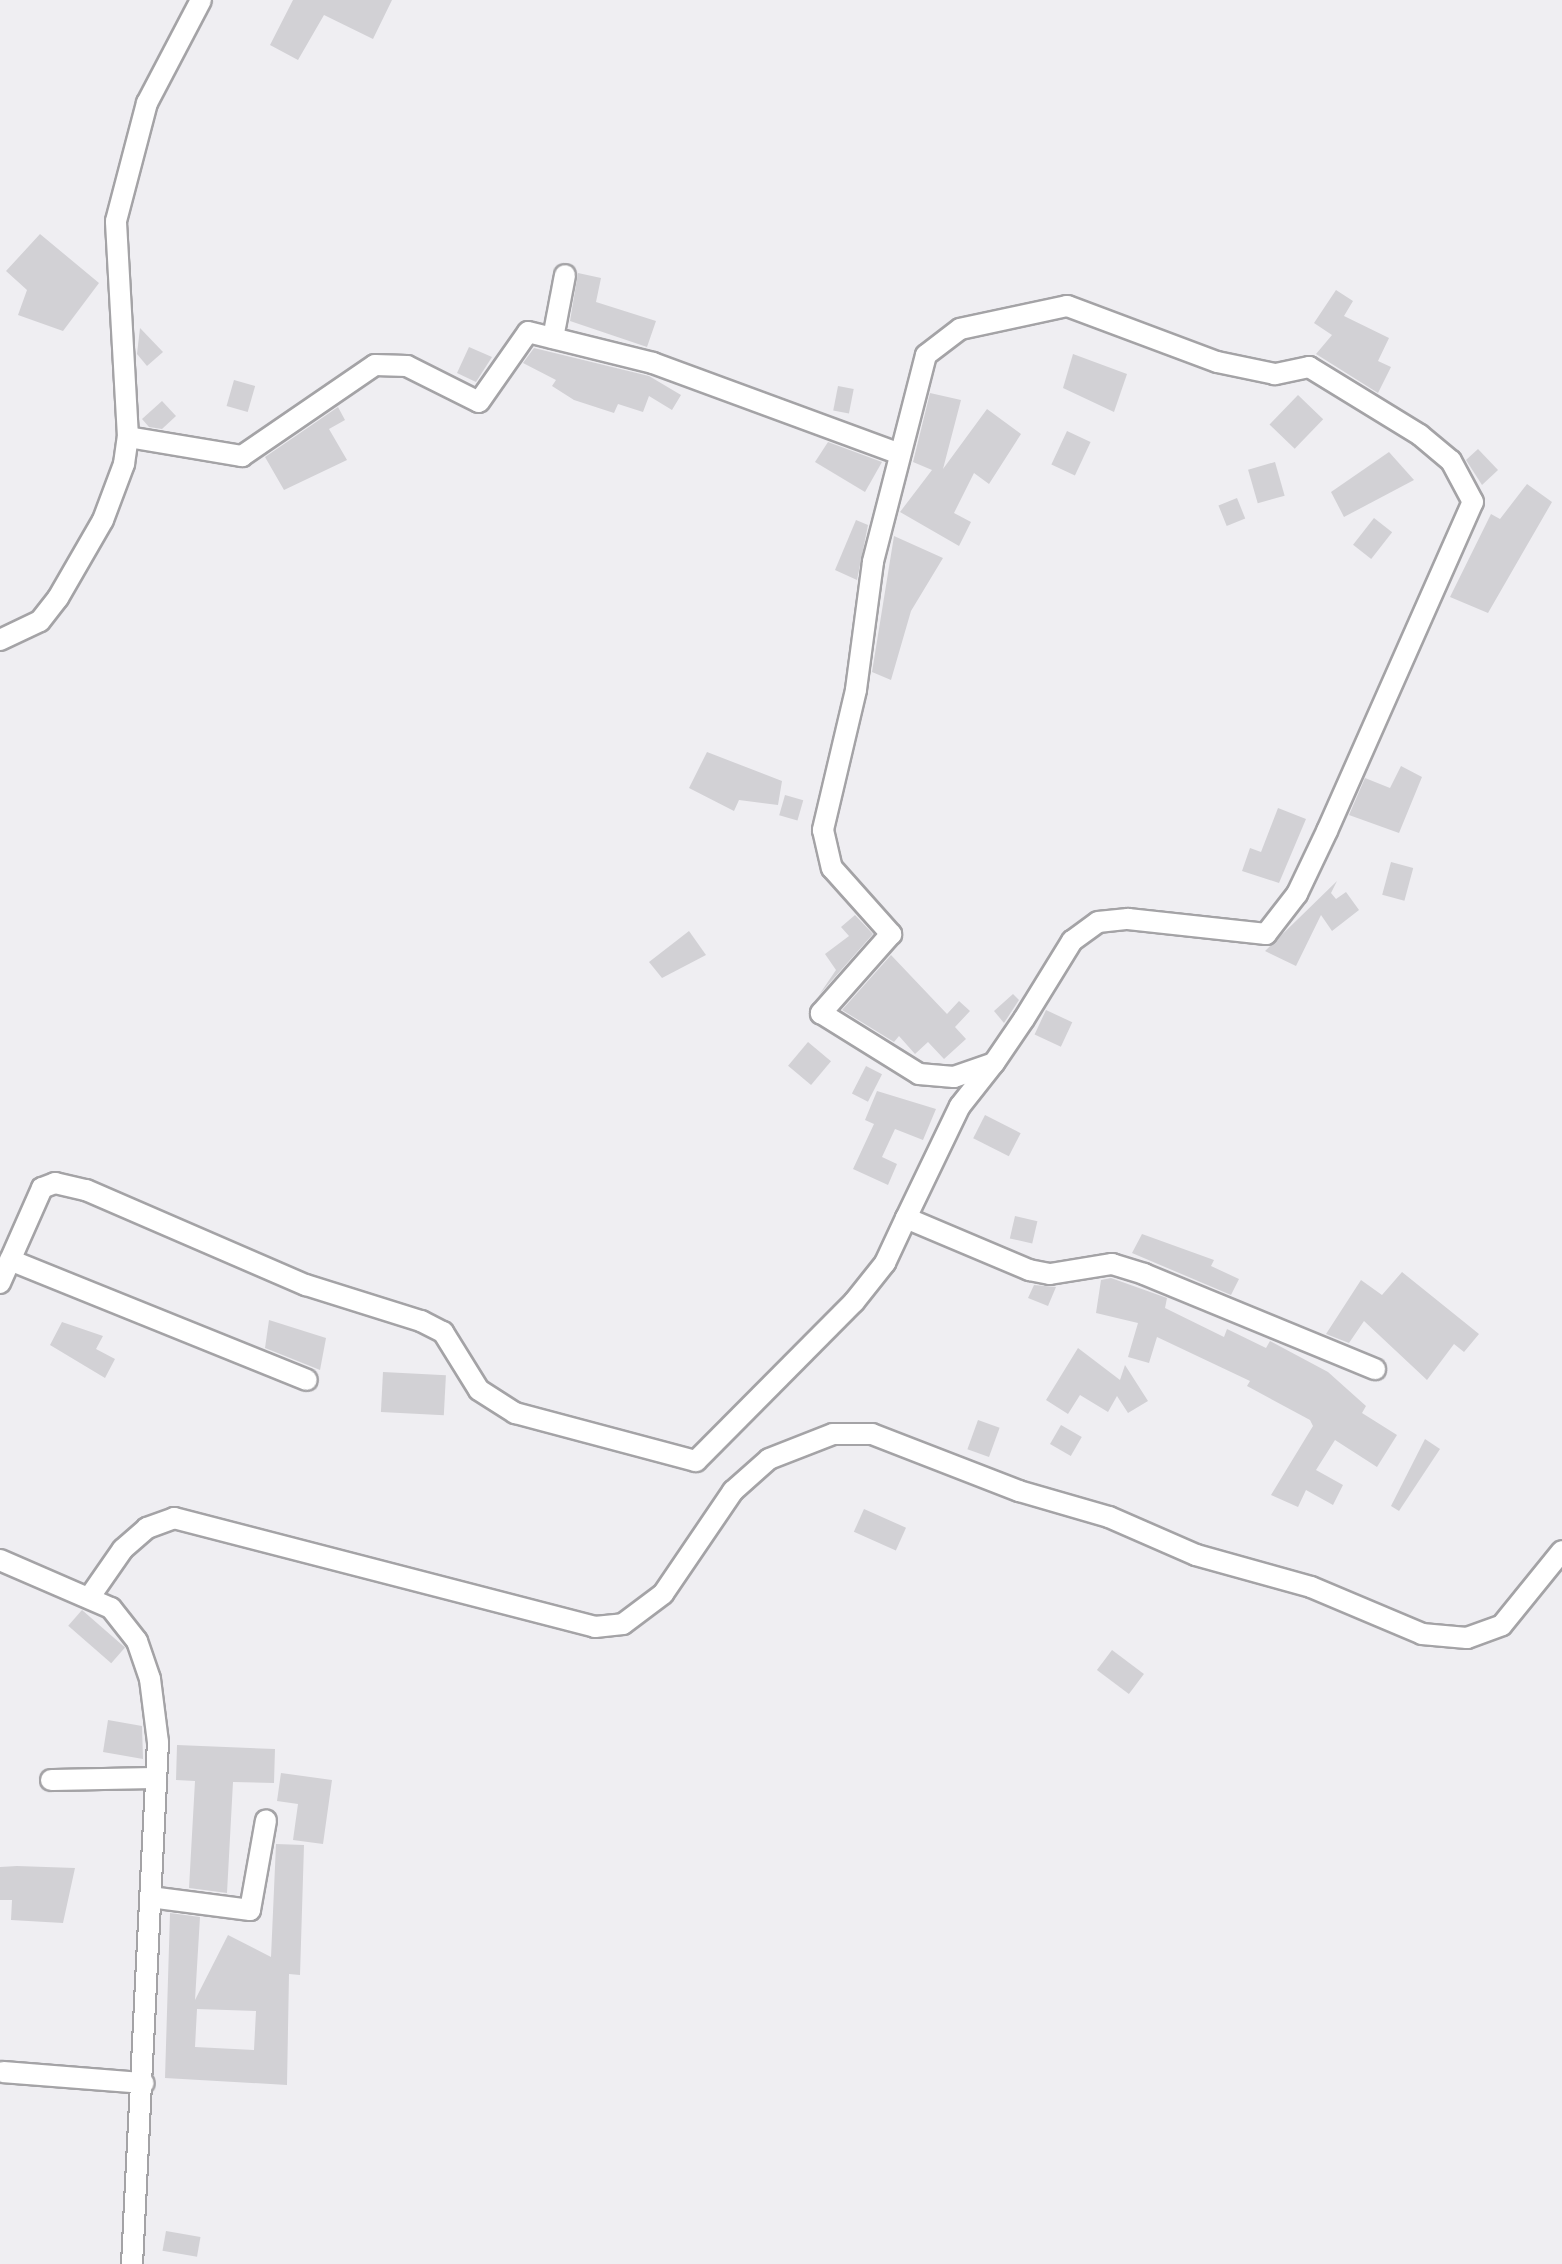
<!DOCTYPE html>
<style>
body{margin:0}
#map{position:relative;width:1562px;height:2264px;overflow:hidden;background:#efeef2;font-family:Arial,sans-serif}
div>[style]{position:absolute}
.building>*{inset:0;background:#d2d1d5;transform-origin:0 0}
.roads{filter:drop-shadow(2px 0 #a4a3a6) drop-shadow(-2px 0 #a4a3a6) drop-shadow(0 2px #a4a3a6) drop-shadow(0 -2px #a4a3a6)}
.minor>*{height:20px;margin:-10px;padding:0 10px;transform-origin:10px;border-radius:10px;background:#fff}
span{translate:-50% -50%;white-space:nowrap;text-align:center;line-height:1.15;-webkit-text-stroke:9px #efeef2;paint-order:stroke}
</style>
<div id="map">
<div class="building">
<div style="clip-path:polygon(293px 0,392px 0,373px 39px,324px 15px,298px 60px,270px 45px)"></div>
<div style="clip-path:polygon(40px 234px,99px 283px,63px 331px,18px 315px,27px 290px,6px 271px)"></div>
<div style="clip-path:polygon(578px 273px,601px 278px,596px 302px,656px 321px,647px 347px,570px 321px)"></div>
<div style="clip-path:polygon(1336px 290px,1353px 301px,1344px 316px,1389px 338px,1378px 361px,1391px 367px,1378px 393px,1316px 354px,1332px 335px,1314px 323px)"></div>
<div style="clip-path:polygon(140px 328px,163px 352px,147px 366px,137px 354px)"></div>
<div style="clip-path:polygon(469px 347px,492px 357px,476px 382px,457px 373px)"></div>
<div style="clip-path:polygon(534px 348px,649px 376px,681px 395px,672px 410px,649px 396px,643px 412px,618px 404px,614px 413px,574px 400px,552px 386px,556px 380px,523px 363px)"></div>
<div style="clip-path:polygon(1073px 354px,1127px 374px,1114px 412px,1063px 388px)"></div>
<div style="left:234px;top:380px;width:22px;height:27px;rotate:16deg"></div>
<div style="left:838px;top:386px;width:16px;height:25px;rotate:11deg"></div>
<div style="clip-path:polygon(930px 393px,961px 400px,943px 469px,987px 409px,1021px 434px,989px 484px,974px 473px,954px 513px,971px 522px,959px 546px,900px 512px,932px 470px,913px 462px)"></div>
<div style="left:1298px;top:395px;width:35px;height:41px;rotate:44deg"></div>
<div style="clip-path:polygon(162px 401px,176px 416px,162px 429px,149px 427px,142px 419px)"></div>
<div style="clip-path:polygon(338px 407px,345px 420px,329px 429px,347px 460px,284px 490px,265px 457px)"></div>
<div style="left:1067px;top:431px;width:26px;height:37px;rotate:25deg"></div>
<div style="clip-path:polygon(828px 442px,882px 462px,865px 492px,815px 462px)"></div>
<div style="clip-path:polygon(1478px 449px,1498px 470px,1482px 485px,1466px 460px)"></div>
<div style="clip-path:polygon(1389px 452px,1414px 480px,1344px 517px,1331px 492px)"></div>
<div style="left:1275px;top:462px;width:35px;height:28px;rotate:74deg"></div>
<div style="clip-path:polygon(1527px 484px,1552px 502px,1488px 613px,1450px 597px,1491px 514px,1500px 519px)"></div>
<div style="left:1237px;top:498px;width:22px;height:20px;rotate:68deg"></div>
<div style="left:1374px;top:518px;width:23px;height:34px;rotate:38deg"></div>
<div style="clip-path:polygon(856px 520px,868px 525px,857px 580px,835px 570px)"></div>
<div style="clip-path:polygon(894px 536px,943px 558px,911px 611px,891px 680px,872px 672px)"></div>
<div style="clip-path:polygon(707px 752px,782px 781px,778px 805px,739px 800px,734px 811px,689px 788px)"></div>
<div style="clip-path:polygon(1401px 766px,1422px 777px,1399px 833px,1349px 815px,1365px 778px,1390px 788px)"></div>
<div style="left:785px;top:795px;width:19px;height:21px;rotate:16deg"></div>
<div style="clip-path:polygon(1278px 808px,1306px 819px,1279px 883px,1242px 871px,1250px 848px,1261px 852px)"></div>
<div style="left:1391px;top:862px;width:23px;height:34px;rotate:15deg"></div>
<div style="clip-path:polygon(1337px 881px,1331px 893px,1336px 899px,1346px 892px,1359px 910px,1332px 931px,1321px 915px,1296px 966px,1265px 951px)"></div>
<div style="clip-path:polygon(855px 915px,873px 934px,819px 995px,836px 970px,825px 954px,849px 936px,841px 927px)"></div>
<div style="clip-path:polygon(689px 931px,706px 955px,662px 978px,649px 962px)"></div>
<div style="clip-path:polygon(891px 955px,947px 1014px,959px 1001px,970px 1011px,955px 1027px,966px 1039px,944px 1059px,928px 1042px,915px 1054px,899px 1036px,894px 1042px,842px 1010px)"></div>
<div style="clip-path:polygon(1013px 994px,1019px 1000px,1004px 1023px,994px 1011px)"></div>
<div style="left:1046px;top:1010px;width:29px;height:27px;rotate:25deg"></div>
<div style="left:808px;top:1042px;width:30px;height:31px;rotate:40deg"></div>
<div style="left:866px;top:1066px;width:18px;height:31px;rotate:27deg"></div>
<div style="clip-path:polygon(877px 1091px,936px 1109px,923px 1140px,895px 1129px,882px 1157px,897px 1164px,888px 1185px,853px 1169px,874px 1124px,865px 1120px)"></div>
<div style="left:985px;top:1115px;width:40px;height:26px;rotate:27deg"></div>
<div style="left:1015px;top:1216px;width:23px;height:23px;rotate:13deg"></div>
<div style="clip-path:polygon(1142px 1234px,1214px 1260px,1211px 1266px,1239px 1279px,1231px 1295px,1132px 1253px)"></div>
<div style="clip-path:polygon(1402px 1272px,1479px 1334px,1464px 1352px,1454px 1344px,1427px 1380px,1364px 1321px,1349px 1343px,1326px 1334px,1361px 1280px,1382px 1295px)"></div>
<div style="clip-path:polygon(1111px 1278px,1167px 1298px,1165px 1308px,1224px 1337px,1227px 1329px,1266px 1348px,1270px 1341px,1328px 1372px,1366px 1406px,1362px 1413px,1397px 1435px,1377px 1467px,1335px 1440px,1316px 1470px,1343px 1485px,1333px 1505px,1306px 1490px,1298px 1507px,1271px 1495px,1313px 1426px,1310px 1420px,1247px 1386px,1250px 1381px,1157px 1337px,1149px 1363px,1128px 1357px,1138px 1323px,1096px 1313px,1101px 1280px)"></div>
<div style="clip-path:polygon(1034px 1285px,1056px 1287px,1048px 1306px,1028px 1298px)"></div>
<div style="clip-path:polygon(269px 1320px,326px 1338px,320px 1370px,265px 1348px)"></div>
<div style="clip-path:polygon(62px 1322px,103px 1336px,96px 1349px,115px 1359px,105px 1378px,50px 1345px)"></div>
<div style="clip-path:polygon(1078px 1348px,1120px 1380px,1125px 1365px,1148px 1401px,1128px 1413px,1117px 1396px,1108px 1412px,1080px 1395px,1068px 1414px,1046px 1400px)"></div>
<div style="left:383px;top:1372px;width:63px;height:40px;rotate:3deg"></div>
<div style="left:978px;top:1420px;width:23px;height:31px;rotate:20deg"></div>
<div style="left:1061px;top:1425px;width:24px;height:22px;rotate:30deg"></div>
<div style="clip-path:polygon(1425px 1439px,1440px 1449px,1399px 1511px,1391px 1506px)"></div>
<div style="left:864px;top:1509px;width:46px;height:25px;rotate:24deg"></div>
<div style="left:82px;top:1610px;width:57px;height:21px;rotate:41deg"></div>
<div style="left:1112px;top:1650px;width:40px;height:25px;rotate:37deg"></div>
<div style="clip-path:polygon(108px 1720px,142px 1726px,143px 1759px,103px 1752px)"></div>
<div style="clip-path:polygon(177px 1745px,275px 1749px,274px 1783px,233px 1782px,227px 1893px,189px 1888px,195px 1781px,176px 1780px)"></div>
<div style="clip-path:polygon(281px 1773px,332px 1780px,323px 1844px,293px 1840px,298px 1804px,277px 1801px)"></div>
<div style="clip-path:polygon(evenodd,276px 1844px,304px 1845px,300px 1975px,289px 1974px,287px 2085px,165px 2078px,170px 1913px,200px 1917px,195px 2000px,228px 1935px,271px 1957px,276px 1844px,197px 2009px,256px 2011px,254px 2050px,195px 2047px,197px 2009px)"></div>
<div style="clip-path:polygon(17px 1866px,75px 1868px,63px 1923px,11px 1920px,12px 1900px,0 1900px,0 1867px)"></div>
<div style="left:166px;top:2231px;width:35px;height:20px;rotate:10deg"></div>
</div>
<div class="roads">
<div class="minor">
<div style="left:553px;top:338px;width:64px;rotate:-79.2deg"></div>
<div style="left:128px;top:437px;width:116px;rotate:9.5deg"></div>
<div style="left:242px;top:456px;width:161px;rotate:-34.4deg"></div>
<div style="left:375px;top:365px;width:32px;rotate:2deg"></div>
<div style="left:407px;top:366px;width:80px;rotate:26.6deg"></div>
<div style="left:479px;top:402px;width:85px;rotate:-55deg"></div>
<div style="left:528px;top:332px;width:129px;rotate:13.9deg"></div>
<div style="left:653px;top:363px;width:263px;rotate:20.2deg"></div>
<div style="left:0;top:640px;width:44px;rotate:-25.4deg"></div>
<div style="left:40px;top:621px;width:29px;rotate:-52deg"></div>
<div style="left:58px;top:598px;width:90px;rotate:-60deg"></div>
<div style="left:103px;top:520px;width:60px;rotate:-69.4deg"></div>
<div style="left:124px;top:464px;width:27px;rotate:-82deg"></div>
<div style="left:128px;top:437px;width:216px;rotate:-93.2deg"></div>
<div style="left:116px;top:221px;width:122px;rotate:-75.3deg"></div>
<div style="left:147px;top:103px;width:116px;rotate:-62.3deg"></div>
<div style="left:906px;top:1218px;width:124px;rotate:-64.3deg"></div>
<div style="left:960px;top:1106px;width:55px;rotate:-51.7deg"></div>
<div style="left:994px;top:1063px;width:53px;rotate:-55.7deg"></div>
<div style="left:1024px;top:1019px;width:92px;rotate:-58.4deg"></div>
<div style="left:1072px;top:941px;width:32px;rotate:-36deg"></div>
<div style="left:1098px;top:922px;width:30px;rotate:-6deg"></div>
<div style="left:1128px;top:919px;width:139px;rotate:6.2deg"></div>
<div style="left:1266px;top:934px;width:51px;rotate:-52.2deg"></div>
<div style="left:1297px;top:894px;width:70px;rotate:-64.5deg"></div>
<div style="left:1327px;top:831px;width:360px;rotate:-66.1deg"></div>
<div style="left:1473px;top:502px;width:47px;rotate:-118.2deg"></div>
<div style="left:1451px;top:461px;width:40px;rotate:-140deg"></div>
<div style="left:1420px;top:435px;width:130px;rotate:-148.5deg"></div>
<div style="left:1309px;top:367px;width:35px;rotate:168deg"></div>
<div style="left:1275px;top:374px;width:59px;rotate:-168.3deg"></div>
<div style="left:1217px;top:362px;width:160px;rotate:-159.5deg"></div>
<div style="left:1067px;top:306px;width:109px;rotate:167.9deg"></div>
<div style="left:960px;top:329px;width:43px;rotate:142.6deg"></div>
<div style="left:926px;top:355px;width:214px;rotate:104.4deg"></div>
<div style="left:873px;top:562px;width:129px;rotate:97.6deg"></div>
<div style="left:856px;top:690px;width:144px;rotate:103.3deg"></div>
<div style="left:823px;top:830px;width:39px;rotate:77deg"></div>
<div style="left:832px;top:868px;width:89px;rotate:48.2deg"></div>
<div style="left:891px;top:934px;width:106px;rotate:131.5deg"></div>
<div style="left:821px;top:1013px;width:115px;rotate:31.9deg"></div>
<div style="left:919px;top:1074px;width:35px;rotate:5deg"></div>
<div style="left:954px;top:1077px;width:42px;rotate:-19.3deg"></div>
<div style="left:10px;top:1260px;width:320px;rotate:22deg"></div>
<div style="left:0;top:1283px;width:104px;rotate:-66.1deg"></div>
<div style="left:42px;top:1188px;width:14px;rotate:-21deg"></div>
<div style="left:55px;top:1183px;width:32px;rotate:13deg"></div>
<div style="left:86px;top:1190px;width:240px;rotate:23.4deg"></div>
<div style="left:306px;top:1285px;width:121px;rotate:17.4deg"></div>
<div style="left:421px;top:1321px;width:25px;rotate:27deg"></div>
<div style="left:443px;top:1332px;width:68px;rotate:58.2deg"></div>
<div style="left:479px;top:1390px;width:43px;rotate:32.6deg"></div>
<div style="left:515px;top:1413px;width:187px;rotate:14.9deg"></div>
<div style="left:696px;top:1461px;width:224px;rotate:-45.2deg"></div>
<div style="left:854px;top:1302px;width:50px;rotate:-51.5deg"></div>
<div style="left:885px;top:1263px;width:50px;rotate:-65deg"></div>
<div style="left:906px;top:1218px;width:134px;rotate:22.9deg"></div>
<div style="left:1029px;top:1270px;width:21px;rotate:11deg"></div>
<div style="left:1050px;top:1274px;width:63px;rotate:-9.2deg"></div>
<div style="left:1112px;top:1264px;width:34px;rotate:17deg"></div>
<div style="left:1144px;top:1274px;width:250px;rotate:22.4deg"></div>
<div style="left:0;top:1560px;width:121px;rotate:23.4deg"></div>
<div style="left:111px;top:1608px;width:42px;rotate:51.8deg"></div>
<div style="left:137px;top:1641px;width:40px;rotate:71.1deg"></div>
<div style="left:150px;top:1679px;width:64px;rotate:82.8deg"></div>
<div style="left:158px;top:1742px;width:523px;rotate:92.85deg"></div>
<div style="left:91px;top:1595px;width:56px;rotate:-55.2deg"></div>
<div style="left:123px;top:1549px;width:32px;rotate:-41deg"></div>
<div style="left:147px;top:1528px;width:29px;rotate:-20deg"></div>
<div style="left:174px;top:1518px;width:435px;rotate:14.5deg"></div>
<div style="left:595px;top:1627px;width:28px;rotate:-6deg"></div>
<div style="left:623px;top:1624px;width:50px;rotate:-36.9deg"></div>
<div style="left:663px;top:1594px;width:125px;rotate:-55.8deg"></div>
<div style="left:733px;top:1491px;width:48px;rotate:-41.6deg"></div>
<div style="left:769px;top:1459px;width:69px;rotate:-21.3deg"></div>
<div style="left:833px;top:1434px;width:39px"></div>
<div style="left:872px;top:1434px;width:158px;rotate:21.2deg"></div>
<div style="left:1019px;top:1491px;width:94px;rotate:16.1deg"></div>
<div style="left:1109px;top:1517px;width:95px;rotate:23.6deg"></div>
<div style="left:1196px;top:1555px;width:119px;rotate:15.5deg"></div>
<div style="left:1311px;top:1587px;width:121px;rotate:22.9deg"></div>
<div style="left:1422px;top:1634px;width:45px;rotate:5.1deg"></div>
<div style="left:1467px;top:1638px;width:37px;rotate:-20deg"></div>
<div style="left:1502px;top:1625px;width:95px;rotate:-51deg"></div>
<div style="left:51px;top:1780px;width:105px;rotate:-1.1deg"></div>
<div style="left:150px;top:1897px;width:101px;rotate:7.4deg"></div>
<div style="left:250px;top:1910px;width:91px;rotate:-79.9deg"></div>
<div style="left:3px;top:2072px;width:141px;rotate:4.5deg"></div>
</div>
</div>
</div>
